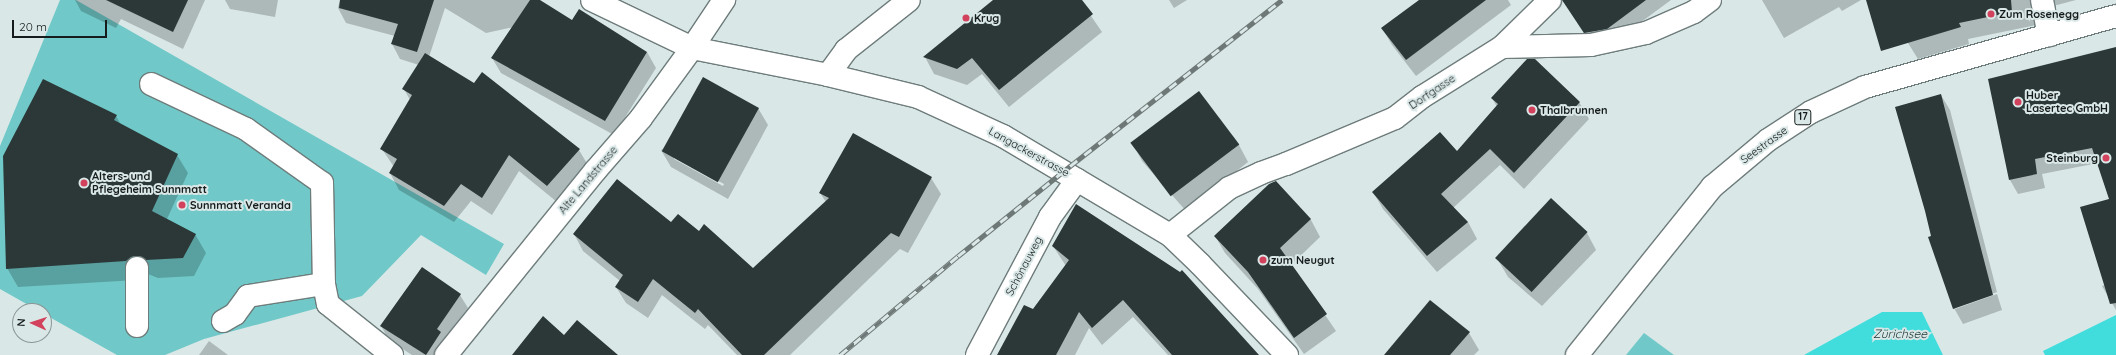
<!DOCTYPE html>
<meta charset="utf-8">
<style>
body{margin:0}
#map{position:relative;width:2116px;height:355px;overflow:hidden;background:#d9e7e7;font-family:Quicksand,sans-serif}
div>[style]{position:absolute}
.green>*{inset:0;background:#70c9c8}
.water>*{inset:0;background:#40dddc}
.shadow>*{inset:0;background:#0003}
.building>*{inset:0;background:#2c3838;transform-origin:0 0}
.roads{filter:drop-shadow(1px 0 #6e7c7b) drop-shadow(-1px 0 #6e7c7b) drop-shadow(0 1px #6e7c7b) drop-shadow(0 -1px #6e7c7b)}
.minor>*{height:22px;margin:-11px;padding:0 11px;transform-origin:11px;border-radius:11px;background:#fff}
.major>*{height:22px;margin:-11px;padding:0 11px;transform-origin:11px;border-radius:11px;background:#fff}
.rail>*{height:4.5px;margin-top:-2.25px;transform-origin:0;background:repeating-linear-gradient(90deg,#d9e7e7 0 9px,#6e7877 0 18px);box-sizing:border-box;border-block:1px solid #6e7877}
.dots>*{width:11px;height:11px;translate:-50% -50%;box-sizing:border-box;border:2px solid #d9e7e7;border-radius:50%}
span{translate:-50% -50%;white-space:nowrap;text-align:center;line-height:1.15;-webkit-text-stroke:4px #d9e7e7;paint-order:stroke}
.shield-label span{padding:1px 3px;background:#d9e7e7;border:1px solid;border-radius:3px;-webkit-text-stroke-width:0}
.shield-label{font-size:10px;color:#161c1b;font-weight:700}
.poi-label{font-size:11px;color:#161c1b;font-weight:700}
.left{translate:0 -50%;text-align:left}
.right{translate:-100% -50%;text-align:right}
.street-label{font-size:11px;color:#161c1b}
.water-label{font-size:12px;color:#1c3535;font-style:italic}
.north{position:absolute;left:12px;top:303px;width:40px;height:40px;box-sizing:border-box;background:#d9e7e7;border:1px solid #8b9695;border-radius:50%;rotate:273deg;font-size:11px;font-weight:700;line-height:16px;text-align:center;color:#161c1b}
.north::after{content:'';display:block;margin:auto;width:14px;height:18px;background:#d3425c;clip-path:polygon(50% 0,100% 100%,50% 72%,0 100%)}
.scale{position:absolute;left:12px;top:20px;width:95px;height:18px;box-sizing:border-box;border:2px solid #161c1b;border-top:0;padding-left:5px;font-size:12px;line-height:14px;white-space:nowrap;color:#161c1b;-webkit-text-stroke:3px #d9e7e7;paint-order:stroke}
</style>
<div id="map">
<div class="green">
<div style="clip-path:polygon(60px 0,76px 0,504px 244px,486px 275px,421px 235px,362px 296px,204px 339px,165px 355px,117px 355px,44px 314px,44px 311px,39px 311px,0 289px,0 146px)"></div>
<div style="clip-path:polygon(1644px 333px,1674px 355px,1626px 355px)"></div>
</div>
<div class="water">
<div style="clip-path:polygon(1882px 312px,1922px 312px,1943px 355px,1804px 355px)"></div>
<div style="clip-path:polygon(2116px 315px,2116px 355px,2045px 355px,2043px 351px)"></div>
</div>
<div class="shadow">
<div style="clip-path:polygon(75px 0,205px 0,183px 49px,121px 19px,116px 28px,81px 11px)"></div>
<div style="clip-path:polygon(225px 0,278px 0,275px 17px,230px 9px)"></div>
<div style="clip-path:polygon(340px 0,538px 0,572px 21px,647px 52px,656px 68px,614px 135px,501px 73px,492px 58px,514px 27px,486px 33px,445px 8px,429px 57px,475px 84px,482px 73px,579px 150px,589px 167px,557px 202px,519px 171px,492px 215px,471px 201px,454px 222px,399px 190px,390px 173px,394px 167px,382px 149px,410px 100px,404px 89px,419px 65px,400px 59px,392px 44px,395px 36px,346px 23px,338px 8px)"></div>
<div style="clip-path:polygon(994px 0,1080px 0,1102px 32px,1009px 107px,982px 74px,967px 85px,934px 74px,925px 57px)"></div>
<div style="clip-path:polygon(1169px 0,1187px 0,1174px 8px)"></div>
<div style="clip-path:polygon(1420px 0,1508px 0,1511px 5px,1416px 76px,1392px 45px,1382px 28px)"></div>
<div style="clip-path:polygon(1563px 0,1671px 0,1614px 42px,1592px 46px)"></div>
<div style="clip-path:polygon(1762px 0,1861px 0,1842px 11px,1839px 7px,1784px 38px)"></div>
<div style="clip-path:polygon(1901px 0,2076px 0,2057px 5px,2049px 4px,2033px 11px,2036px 25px,1968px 39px,1969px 44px,1918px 59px,1908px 43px)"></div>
<div style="clip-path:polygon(2116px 48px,2116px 310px,2102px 286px,2105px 285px,2110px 200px,2098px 163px,2042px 174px,2045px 188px,2018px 194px,2010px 180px)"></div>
<div style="clip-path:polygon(1941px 95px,1950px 110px,1997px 292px,1955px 307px,1955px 309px,1997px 294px,2002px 310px,1963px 324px,1954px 308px,1932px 236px)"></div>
<div style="clip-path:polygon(1492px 98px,1579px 102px,1589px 119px,1524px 189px,1500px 165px,1453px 208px,1468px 222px,1477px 239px,1437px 272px,1383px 209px,1373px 192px,1457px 153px,1497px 107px)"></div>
<div style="clip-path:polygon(1208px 105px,1239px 145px,1248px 162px,1186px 211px,1142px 161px,1133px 144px)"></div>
<div style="clip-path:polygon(evenodd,758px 108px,768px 125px,728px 199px,671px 167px,661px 150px,758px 108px,674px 157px,724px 184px,723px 186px,674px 159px,674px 157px)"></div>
<div style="clip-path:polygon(116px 116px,121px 125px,177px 155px,188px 173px,167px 219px,195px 234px,206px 253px,194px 276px,158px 278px,148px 274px,137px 280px,18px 287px,7px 268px)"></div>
<div style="clip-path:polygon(931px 178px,941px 194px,908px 253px,900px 249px,790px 355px,737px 355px,708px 325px,705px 329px,662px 295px,648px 318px,626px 303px,616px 287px,620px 281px,583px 251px,574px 234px,671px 223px,699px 233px,753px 270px,826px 202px,820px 193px)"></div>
<div style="clip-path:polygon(1275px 182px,1311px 220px,1320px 237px,1291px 265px,1336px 331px,1304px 354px,1258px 289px,1225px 253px,1215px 236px)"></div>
<div style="clip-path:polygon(1587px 233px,1596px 250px,1542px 306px,1508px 277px,1498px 260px)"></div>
<div style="clip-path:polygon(1053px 246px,1257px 355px,1168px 355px,1133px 317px,1102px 345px,1089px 328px,1075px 355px,998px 355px,1066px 266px)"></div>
<div style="clip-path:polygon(460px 295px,468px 308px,445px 341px,442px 355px,412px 355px,389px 340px,381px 326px)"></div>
<div style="clip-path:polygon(1430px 301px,1469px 333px,1479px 350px,1474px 355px,1386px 355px)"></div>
<div style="clip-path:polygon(209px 341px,228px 355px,199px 355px)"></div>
</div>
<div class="building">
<div style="clip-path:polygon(106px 0,188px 0,173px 32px)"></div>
<div style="clip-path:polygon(340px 0,434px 0,417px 52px,391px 44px,398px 24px,339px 8px)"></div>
<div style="clip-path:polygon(530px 0,540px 0,572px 20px,579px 9px,647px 52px,605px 121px,491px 58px)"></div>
<div style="clip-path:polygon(993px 0,1082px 0,1093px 14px,999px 90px,972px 58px,957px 69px,923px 57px)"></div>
<div style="clip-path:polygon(1419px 0,1486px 0,1406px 60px,1381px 28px)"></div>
<div style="clip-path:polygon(1562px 0,1646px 0,1607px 29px,1584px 33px)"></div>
<div style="clip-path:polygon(1866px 0,2011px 0,2012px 12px,1959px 23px,1961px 27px,1881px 51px)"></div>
<div style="clip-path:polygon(2116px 47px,2116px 303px,2110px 304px,2080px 207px,2109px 199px,2092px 148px,2035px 159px,2037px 174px,2009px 180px,1988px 79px)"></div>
<div style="clip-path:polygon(425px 53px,474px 83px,482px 72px,580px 149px,547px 186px,509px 155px,482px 198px,461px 184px,444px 206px,389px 173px,397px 159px,380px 149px,412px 95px,402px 89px)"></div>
<div style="clip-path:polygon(1527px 59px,1535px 59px,1580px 102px,1514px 173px,1490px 149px,1441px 194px,1468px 222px,1427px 256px,1372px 192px,1440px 132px,1457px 151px,1498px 104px,1491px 98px)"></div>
<div style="left:703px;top:77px;width:64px;height:85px;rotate:29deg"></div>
<div style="clip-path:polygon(43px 79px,117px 115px,114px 120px,178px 154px,152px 211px,196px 234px,183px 258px,146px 260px,137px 256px,131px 257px,126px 261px,6px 269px,3px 156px)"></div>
<div style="left:1199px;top:91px;width:67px;height:86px;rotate:53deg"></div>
<div style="clip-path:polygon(1941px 94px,1993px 295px,1953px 309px,1928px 237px,1931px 236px,1925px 211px,1895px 107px)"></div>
<div style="clip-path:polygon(853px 133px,932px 177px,899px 237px,891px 233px,764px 355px,742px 355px,698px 309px,695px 313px,653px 279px,638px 302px,615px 287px,623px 275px,573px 234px,617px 179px,671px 222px,678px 214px,699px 231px,704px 224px,753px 268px,829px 198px,819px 193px)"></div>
<div style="clip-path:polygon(1276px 181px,1311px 219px,1280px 248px,1327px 314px,1294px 338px,1248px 272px,1214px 236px,1269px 184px)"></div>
<div style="left:1551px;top:198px;width:50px;height:82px;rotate:43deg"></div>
<div style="clip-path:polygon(1076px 204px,1180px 272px,1182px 270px,1259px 355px,1172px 355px,1123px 300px,1092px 328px,1079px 312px,1056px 355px,997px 355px,1024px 305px,1033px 309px,1069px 260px,1052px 246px)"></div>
<div style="clip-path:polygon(422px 267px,461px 294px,437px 329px,441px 332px,426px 355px,380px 326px)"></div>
<div style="clip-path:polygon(1430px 300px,1470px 332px,1450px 355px,1384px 355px)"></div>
<div style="clip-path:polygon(543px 316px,564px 335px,577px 320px,618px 355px,512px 355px)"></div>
</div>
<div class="roads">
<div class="minor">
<div style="left:592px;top:0;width:111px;rotate:25.6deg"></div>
<div style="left:692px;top:48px;width:139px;rotate:11.2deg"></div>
<div style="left:828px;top:75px;width:93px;rotate:13.7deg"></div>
<div style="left:918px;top:97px;width:94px;rotate:24.6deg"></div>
<div style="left:1003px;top:136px;width:194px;rotate:30.7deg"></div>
<div style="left:1170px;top:235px;width:42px;rotate:44deg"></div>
<div style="left:1200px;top:264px;width:126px;rotate:46.3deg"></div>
<div style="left:2042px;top:0;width:36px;rotate:79deg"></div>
<div style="left:1502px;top:47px;width:67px;rotate:-44.4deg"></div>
<div style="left:828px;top:75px;width:31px;rotate:-54deg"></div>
<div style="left:846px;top:50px;width:80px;rotate:-38.4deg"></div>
<div style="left:151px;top:84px;width:105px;rotate:25.3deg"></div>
<div style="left:246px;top:129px;width:93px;rotate:35.4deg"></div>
<div style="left:322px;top:183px;width:101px;rotate:88.9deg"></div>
<div style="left:1170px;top:235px;width:75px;rotate:-38.5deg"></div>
<div style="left:1229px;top:188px;width:35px;rotate:-25deg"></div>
<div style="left:1261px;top:173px;width:27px;rotate:-20deg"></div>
<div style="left:1286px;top:164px;width:118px;rotate:-22.9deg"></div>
<div style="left:1395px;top:118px;width:34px;rotate:-38deg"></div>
<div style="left:1422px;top:97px;width:94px;rotate:-32deg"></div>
<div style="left:1502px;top:47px;width:89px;rotate:-1.3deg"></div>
<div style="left:1591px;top:45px;width:56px;rotate:-12.3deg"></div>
<div style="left:1646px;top:33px;width:52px;rotate:-23.6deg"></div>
<div style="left:1694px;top:12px;width:20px;rotate:-37deg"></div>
<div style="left:137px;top:268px;width:58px;rotate:90deg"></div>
<div style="left:223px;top:321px;width:14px;rotate:-30deg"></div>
<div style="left:235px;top:314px;width:22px;rotate:-54deg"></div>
<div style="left:248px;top:296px;width:77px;rotate:-9deg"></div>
<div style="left:324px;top:284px;width:20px;rotate:79deg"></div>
<div style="left:328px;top:304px;width:82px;rotate:38.6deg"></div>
<div style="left:446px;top:355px;width:237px;rotate:-51deg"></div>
<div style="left:595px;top:171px;width:70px;rotate:-49deg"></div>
<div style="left:641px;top:118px;width:87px;rotate:-53.9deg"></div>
<div style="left:692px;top:48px;width:58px;rotate:-56.3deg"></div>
<div style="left:977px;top:355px;width:156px;rotate:-62.1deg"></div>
<div style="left:1050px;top:217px;width:46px;rotate:-53.9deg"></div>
</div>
<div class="major">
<div style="left:1577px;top:355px;width:216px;rotate:-51.2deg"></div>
<div style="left:1712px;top:187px;width:73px;rotate:-40deg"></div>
<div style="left:1768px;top:140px;width:51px;rotate:-33.1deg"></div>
<div style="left:1811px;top:112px;width:60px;rotate:-24.8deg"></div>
<div style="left:1865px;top:87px;width:261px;rotate:-15.8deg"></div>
</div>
</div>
<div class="rail">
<div style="left:840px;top:355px;width:154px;rotate:-40deg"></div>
<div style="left:958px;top:256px;width:144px;rotate:-38.8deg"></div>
<div style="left:1070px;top:166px;width:269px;rotate:-38.1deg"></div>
</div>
<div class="dots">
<div style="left:1991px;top:14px;background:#d3425c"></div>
<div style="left:966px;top:18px;background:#d3425c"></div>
<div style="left:2018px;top:102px;background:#d3425c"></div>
<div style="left:1532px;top:110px;background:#d3425c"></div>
<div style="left:2106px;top:158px;background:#d3425c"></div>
<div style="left:84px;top:183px;background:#d3425c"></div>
<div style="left:182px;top:205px;background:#d3425c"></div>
<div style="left:1263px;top:260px;background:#d3425c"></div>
</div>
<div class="shield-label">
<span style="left:1803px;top:117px">17</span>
</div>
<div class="poi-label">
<span class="left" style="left:1999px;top:14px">Zum Rosenegg</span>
<span class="left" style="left:974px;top:18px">Krug</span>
<span class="left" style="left:2026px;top:102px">Huber<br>Lasertec GmbH</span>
<span class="left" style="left:1540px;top:110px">Thalbrunnen</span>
<span class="right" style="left:2098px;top:158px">Steinburg</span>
<span class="left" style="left:92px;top:183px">Alters- und<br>Pflegeheim Sunnmatt</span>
<span class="left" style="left:190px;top:205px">Sunnmatt Veranda</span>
<span class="left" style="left:1271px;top:260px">zum Neugut</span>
</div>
<div class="street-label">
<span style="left:1432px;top:92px;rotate:-34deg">Dorfgasse</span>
<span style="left:1764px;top:145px;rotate:-36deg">Seestrasse</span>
<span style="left:1029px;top:152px;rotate:29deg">Langackerstrasse</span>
<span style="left:588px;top:180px;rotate:-50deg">Alte Landstrasse</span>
<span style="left:1024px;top:266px;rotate:-62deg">Schönauweg</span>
</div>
<div class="water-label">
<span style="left:1900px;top:334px">Zürichsee</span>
</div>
<div class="north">N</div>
<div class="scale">20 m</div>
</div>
